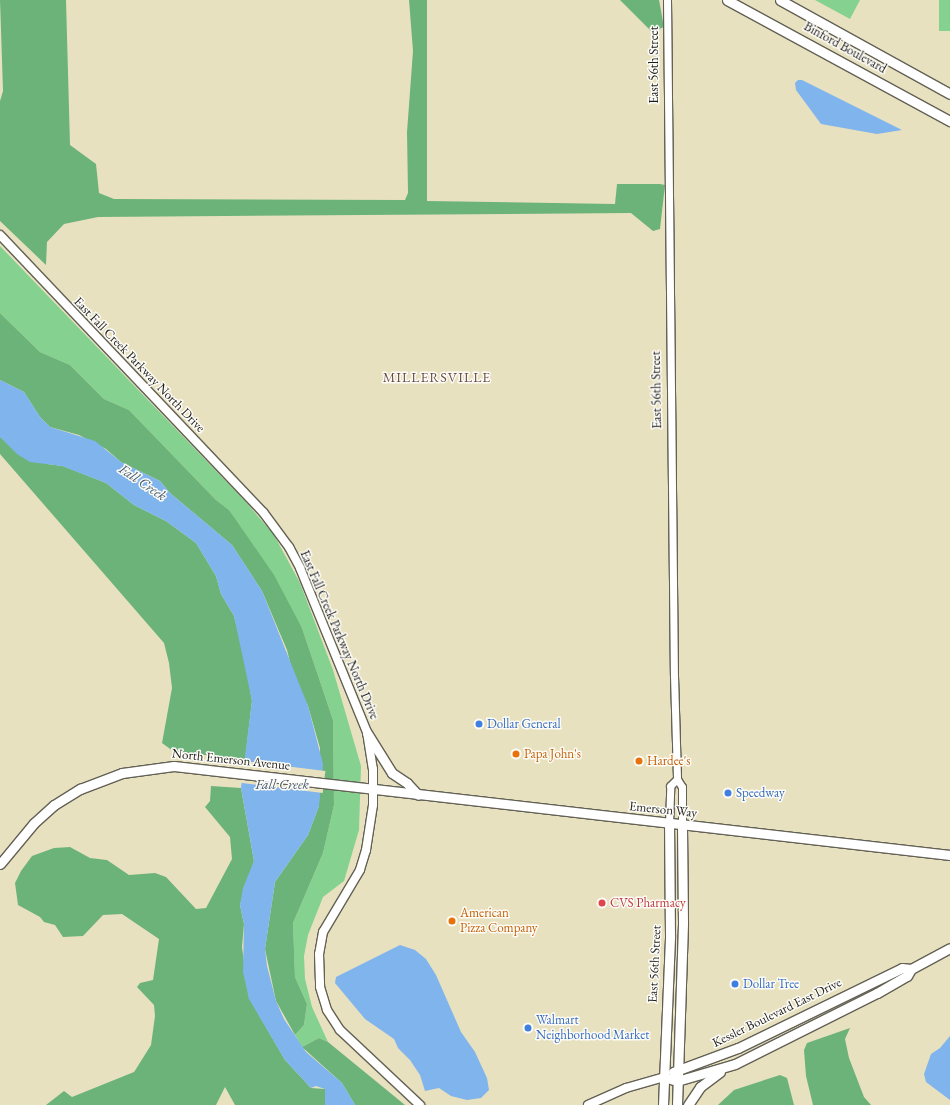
<!DOCTYPE html>
<style>
body{margin:0}
#map{position:relative;width:950px;height:1105px;overflow:hidden;background:#e8e1bf;font-family:"EB Garamond",serif}
div>[style]{position:absolute}
.green>*{inset:0;background:#85d18f;transform-origin:0 0}
.forest>*{inset:0;background:#6cb37a}
.water>*{inset:0;background:#7fb4ed}
.pier>*{inset:0;background:#e8e1bf;transform-origin:0 0}
.roads{filter:drop-shadow(1px 0 #636155) drop-shadow(-1px 0 #636155) drop-shadow(0 1px #636155) drop-shadow(0 -1px #636155)}
.tertiary>*{height:7px;margin:-3.5px;padding:0 3.5px;transform-origin:3.5px;border-radius:3.5px;background:#fff}
.secondary>*{height:8px;margin:-4px;padding:0 4px;transform-origin:4px;border-radius:4px;background:#fff}
.primary>*{height:9px;margin:-4.5px;padding:0 4.5px;transform-origin:4.5px;border-radius:4.5px;background:#fff}
.dots>*{width:11px;height:11px;translate:-50% -50%;box-sizing:border-box;border:2px solid #fdfcf7;border-radius:50%}
span{translate:-50% -50%;white-space:nowrap;text-align:center;line-height:1.15;-webkit-text-stroke:3px #fdfcf7;paint-order:stroke}
.street-label{font-size:13px;color:#1c1c1c}
.shop-label{font-size:13px;color:#366cbe}
.left{translate:0 -50%;text-align:left}
.food-label{font-size:13px;color:#c56008}
.health-label{font-size:13px;color:#be3a42}
.neighbourhood-label{font-size:14px;color:#6b4d45;letter-spacing:1px}
.water-label{font-size:14px;color:#445970;font-style:italic}
</style>
<div id="map">
<div class="green">
<div style="clip-path:polygon(815px 0,860px 0,850px 19px)"></div>
<div style="left:939px;top:0;width:11px;height:31px"></div>
<div style="clip-path:polygon(0 246px,245px 501px,274px 535px,300px 583px,333px 670px,361px 766px,359px 830px,344px 881px,323px 897px,308px 935px,304px 956px,305px 979px,312px 1007px,328px 1042px,319px 1038px,302px 1047px,295px 1035px,304px 1025px,307px 1004px,295px 977px,293px 923px,323px 853px,334px 805px,333px 720px,302px 628px,229px 510px,216px 500px,129px 410px,104px 399px,70px 365px,40px 352px,0 313px)"></div>
</div>
<div class="forest">
<div style="clip-path:polygon(0 0,66px 0,70px 145px,96px 164px,99px 193px,114px 199px,405px 200px,408px 193px,407px 132px,413px 51px,409px 0,427px 0,427px 201px,615px 204px,617px 184px,660px 184px,665px 185px,660px 229px,653px 231px,631px 213px,98px 217px,64px 224px,47px 242px,46px 265px,0 221px,0 101px,3px 91px)"></div>
<div style="clip-path:polygon(620px 0,659px 0,664px 27px,652px 32px)"></div>
<div style="clip-path:polygon(0 313px,40px 352px,70px 365px,104px 399px,129px 410px,216px 500px,229px 510px,274px 575px,302px 628px,333px 720px,334px 805px,323px 853px,293px 923px,295px 977px,307px 1004px,304px 1025px,295px 1035px,276px 1001px,265px 949px,275px 882px,308px 835px,319px 806px,320px 748px,308px 706px,293px 674px,287px 650px,262px 591px,232px 545px,170px 493px,160px 481px,121px 462px,106px 449px,79px 435px,50px 427px,40px 417px,24px 392px,0 380px)"></div>
<div style="clip-path:polygon(0 437px,47px 464px,63px 466px,106px 483px,134px 505px,166px 521px,196px 543px,216px 576px,221px 594px,234px 616px,244px 657px,252px 701px,245px 760px,173px 751px,162px 743px,172px 688px,169px 663px,164px 643px,0 454px)"></div>
<div style="clip-path:polygon(211px 786px,241px 788px,254px 861px,240px 905px,244px 924px,242px 947px,249px 998px,285px 1060px,311px 1088px,325px 1089px,325px 1105px,235px 1105px,225px 1087px,216px 1105px,46px 1105px,64px 1091px,72px 1097px,134px 1072px,136px 1069px,151px 1045px,155px 1016px,154px 1005px,137px 987px,140px 983px,153px 980px,159px 939px,122px 914px,103px 915px,83px 936px,63px 937px,55px 925px,44px 922px,40px 917px,18px 905px,15px 883px,21px 871px,32px 856px,54px 848px,70px 847px,90px 858px,107px 860px,129px 875px,155px 873px,166px 877px,196px 909px,206px 908px,232px 859px,230px 837px,205px 807px,210px 801px)"></div>
<div style="clip-path:polygon(850px 1028px,845px 1039px,849px 1058px,864px 1097px,871px 1105px,813px 1105px,806px 1076px,804px 1050px,807px 1043px)"></div>
<div style="clip-path:polygon(319px 1038px,328px 1042px,405px 1105px,355px 1105px,342px 1083px,302px 1047px)"></div>
<div style="clip-path:polygon(780px 1075px,787px 1078px,794px 1105px,718px 1105px,734px 1090px)"></div>
</div>
<div class="water">
<div style="clip-path:polygon(798px 80px,802px 80px,902px 130px,877px 134px,821px 124px,796px 90px,795px 83px)"></div>
<div style="clip-path:polygon(0 380px,24px 392px,40px 417px,50px 427px,95px 441px,121px 462px,160px 481px,170px 493px,232px 545px,262px 591px,308px 706px,323px 764px,319px 806px,308px 835px,275px 882px,265px 949px,267px 966px,276px 1001px,284px 1019px,306px 1052px,342px 1083px,355px 1105px,325px 1105px,325px 1089px,316px 1086px,311px 1088px,285px 1060px,249px 999px,243px 972px,244px 924px,240px 905px,243px 888px,254px 861px,241px 788px,252px 701px,234px 616px,221px 594px,216px 576px,196px 543px,166px 521px,134px 505px,106px 483px,62px 466px,30px 462px,17px 454px,0 437px)"></div>
<div style="clip-path:polygon(400px 945px,415px 950px,426px 959px,436px 975px,461px 1032px,475px 1052px,487px 1078px,489px 1090px,481px 1098px,467px 1100px,451px 1096px,439px 1088px,425px 1091px,420px 1075px,410px 1060px,398px 1048px,394px 1039px,365px 1019px,335px 983px,336px 977px)"></div>
<div style="clip-path:polygon(950px 1036px,950px 1100px,926px 1082px,924px 1074px,931px 1054px,940px 1048px)"></div>
</div>
<div class="pier">
<div style="left:243px;top:761px;width:83px;height:22px;rotate:7deg"></div>
</div>
<div class="roads">
<div class="tertiary">
<div style="left:667px;top:0;width:676px;rotate:89.41deg"></div>
<div style="left:674px;top:676px;width:103px;rotate:88.3deg"></div>
<div style="left:677px;top:779px;width:9px;rotate:58deg"></div>
<div style="left:682px;top:787px;width:38px;rotate:90deg"></div>
<div style="left:669px;top:824px;width:38px;rotate:-88deg"></div>
<div style="left:670px;top:786px;width:10px;rotate:-45deg"></div>
</div>
<div class="secondary">
<div style="left:0;top:235px;width:382px;rotate:46.5deg"></div>
<div style="left:263px;top:512px;width:44px;rotate:53.4deg"></div>
<div style="left:289px;top:547px;width:24px;rotate:62deg"></div>
<div style="left:300px;top:568px;width:177px;rotate:67.8deg"></div>
<div style="left:367px;top:732px;width:37px;rotate:81deg"></div>
<div style="left:373px;top:769px;width:36px;rotate:90deg"></div>
<div style="left:373px;top:805px;width:46px;rotate:98.8deg"></div>
<div style="left:366px;top:850px;width:21px;rotate:107deg"></div>
<div style="left:360px;top:870px;width:72px;rotate:120.8deg"></div>
<div style="left:323px;top:932px;width:22px;rotate:100deg"></div>
<div style="left:319px;top:954px;width:33px;rotate:88deg"></div>
<div style="left:320px;top:987px;width:24px;rotate:73deg"></div>
<div style="left:327px;top:1010px;width:24px;rotate:57deg"></div>
<div style="left:340px;top:1030px;width:110px;rotate:43.2deg"></div>
<div style="left:588px;top:1105px;width:42px;rotate:-24.1deg"></div>
<div style="left:626px;top:1088px;width:40px;rotate:-16deg"></div>
</div>
<div class="primary">
<div style="left:727px;top:0;width:254px;rotate:28.5deg"></div>
<div style="left:780px;top:0;width:194px;rotate:28.9deg"></div>
<div style="left:367px;top:733px;width:47px;rotate:58deg"></div>
<div style="left:392px;top:773px;width:18px;rotate:34deg"></div>
<div style="left:407px;top:783px;width:16px;rotate:47deg"></div>
<div style="left:0;top:864px;width:53px;rotate:-50.3deg"></div>
<div style="left:34px;top:823px;width:27px;rotate:-42deg"></div>
<div style="left:54px;top:805px;width:31px;rotate:-32deg"></div>
<div style="left:80px;top:789px;width:45px;rotate:-20.9deg"></div>
<div style="left:122px;top:773px;width:52px;rotate:-7.7deg"></div>
<div style="left:174px;top:766px;width:781px;rotate:6.54deg"></div>
<div style="left:673px;top:1072px;width:69px;rotate:-20.3deg"></div>
<div style="left:738px;top:1048px;width:182px;rotate:-26deg"></div>
<div style="left:902px;top:968px;width:9px;rotate:6deg"></div>
<div style="left:664px;top:1077px;width:14px;rotate:17deg"></div>
<div style="left:677px;top:1081px;width:60px;rotate:-16.3deg"></div>
<div style="left:735px;top:1064px;width:159px;rotate:-26.6deg"></div>
<div style="left:877px;top:993px;width:34px;rotate:-30deg"></div>
<div style="left:907px;top:976px;width:8px;rotate:-60deg"></div>
<div style="left:911px;top:969px;width:44px;rotate:-28.3deg"></div>
<div style="left:663px;top:1105px;width:170px;rotate:-87.6deg"></div>
<div style="left:670px;top:935px;width:111px;rotate:-90.5deg"></div>
<div style="left:677px;top:1105px;width:183px;rotate:-88.1deg"></div>
<div style="left:683px;top:922px;width:97px;rotate:-90.6deg"></div>
<div style="left:688px;top:1105px;width:22px;rotate:-56deg"></div>
<div style="left:700px;top:1087px;width:25px;rotate:-37deg"></div>
</div>
</div>
<div class="dots">
<div style="left:479px;top:724px;background:#3f7fe0"></div>
<div style="left:516px;top:754px;background:#e8710a"></div>
<div style="left:639px;top:761px;background:#e8710a"></div>
<div style="left:728px;top:793px;background:#3f7fe0"></div>
<div style="left:602px;top:903px;background:#e0444e"></div>
<div style="left:452px;top:921px;background:#e8710a"></div>
<div style="left:735px;top:984px;background:#3f7fe0"></div>
<div style="left:528px;top:1028px;background:#3f7fe0"></div>
</div>
<div class="street-label">
<span style="left:845px;top:48px;rotate:29deg">Binford Boulevard</span>
<span style="left:654px;top:65px;rotate:-90deg">East 56th Street</span>
<span style="left:139px;top:365px;rotate:46deg">East Fall Creek Parkway North Drive</span>
<span style="left:657px;top:390px;rotate:-91deg">East 56th Street</span>
<span style="left:339px;top:635px;rotate:67deg">East Fall Creek Parkway North Drive</span>
<span style="left:231px;top:760px;rotate:6deg">North Emerson Avenue</span>
<span style="left:663px;top:810px;rotate:6deg">Emerson Way</span>
<span style="left:655px;top:964px;rotate:-87deg">East 56th Street</span>
<span style="left:777px;top:1013px;rotate:-26deg">Kessler Boulevard East Drive</span>
</div>
<div class="shop-label">
<span class="left" style="left:487px;top:724px">Dollar General</span>
<span class="left" style="left:736px;top:793px">Speedway</span>
<span class="left" style="left:743px;top:984px">Dollar Tree</span>
<span class="left" style="left:536px;top:1028px">Walmart<br>Neighborhood Market</span>
</div>
<div class="food-label">
<span class="left" style="left:524px;top:754px">Papa John's</span>
<span class="left" style="left:647px;top:761px">Hardee's</span>
<span class="left" style="left:460px;top:921px">American<br>Pizza Company</span>
</div>
<div class="health-label">
<span class="left" style="left:610px;top:903px">CVS Pharmacy</span>
</div>
<div class="neighbourhood-label">
<span style="left:437px;top:377px">MILLERSVILLE</span>
</div>
<div class="water-label">
<span style="left:143px;top:482px;rotate:34deg">Fall Creek</span>
<span style="left:282px;top:784px">Fall Creek</span>
</div>
</div>
